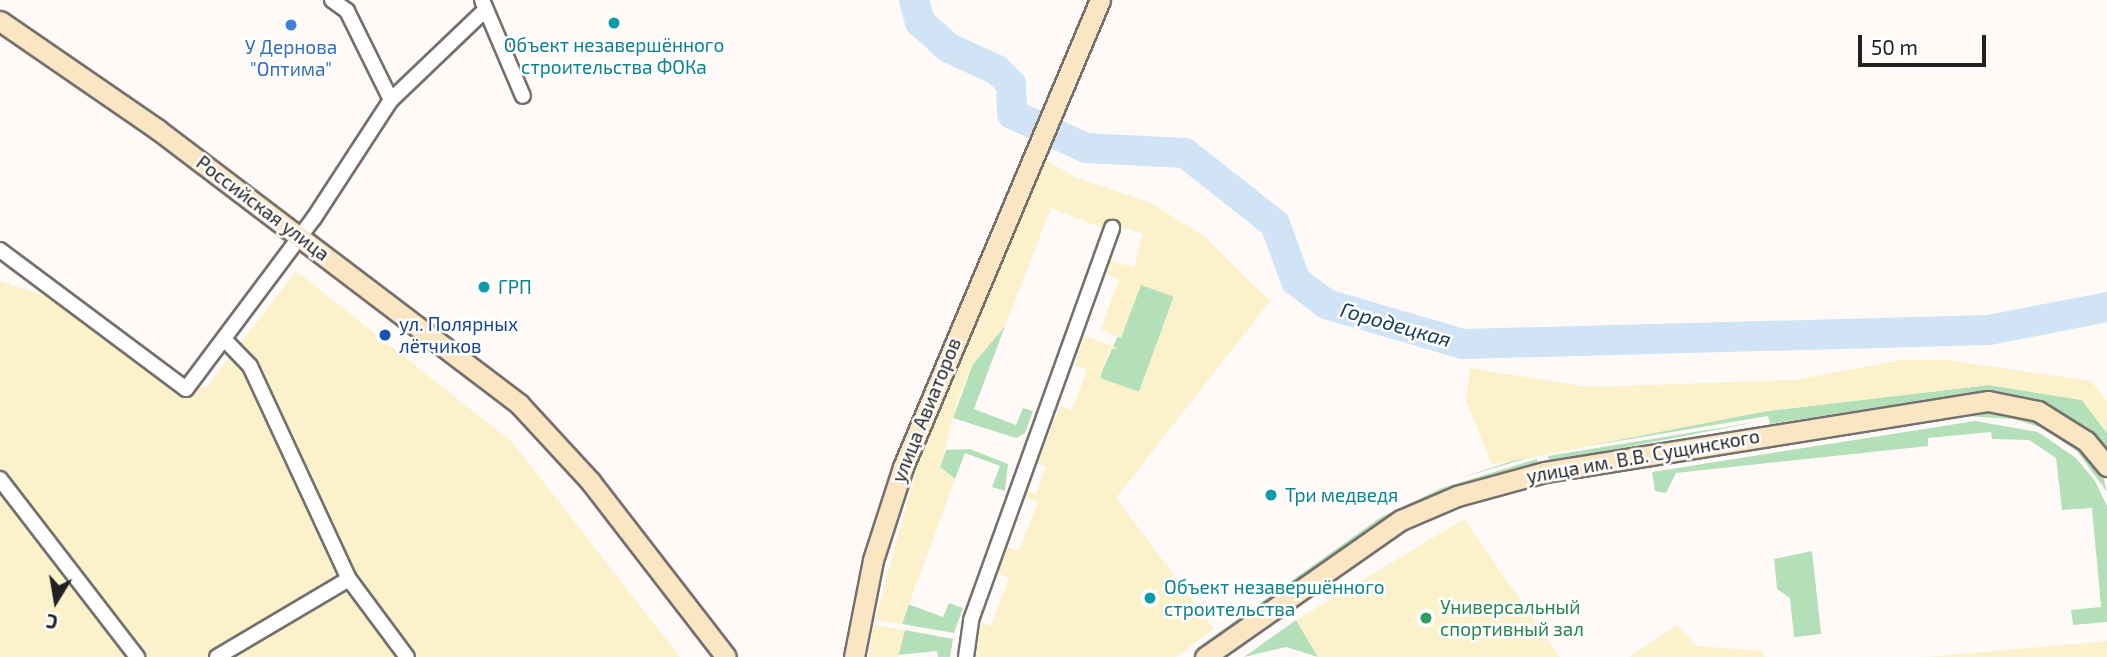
<!DOCTYPE html>
<meta charset="utf-8">
<style>
body{margin:0}
#map{position:relative;width:2107px;height:657px;overflow:hidden;background:#fffaf8;font-family:"Exo 2",sans-serif}
div>[style]{position:absolute}
.green>*{inset:0;background:#b3e0b8}
.sand>*{inset:0;background:#fbf2cc}
.river>*{height:30px;margin:-15px;padding:0 15px;transform-origin:15px;border-radius:15px;background:#d0e4f6}
.roads{filter:drop-shadow(2px 0 #75706e) drop-shadow(-2px 0 #75706e) drop-shadow(0 2px #75706e) drop-shadow(0 -2px #75706e)}
.street>*{height:14px;margin:-7px;padding:0 7px;transform-origin:7px;border-radius:7px;background:#fff}
.secondary>*{height:19px;margin:-9.5px;padding:0 9.5px;transform-origin:9.5px;border-radius:9.5px;background:#fae6c3}
.dots>*{width:19px;height:19px;translate:-50% -50%;box-sizing:border-box;border:4px solid #fff;border-radius:50%}
span{translate:-50% -50%;white-space:nowrap;text-align:center;line-height:1.15;-webkit-text-stroke:5px #fff;paint-order:stroke}
.culture-label{font-size:19px;color:#0d838f}
.left{translate:0 -50%;text-align:left}
.shop-label{font-size:19px;color:#366cbe}
.street-label{font-size:19px;color:#222020}
.transit-label{font-size:19px;color:#164399}
.leisure-label{font-size:19px;color:#27864d}
.water-label{font-size:21px;color:#163d5a;font-style:italic}
.north{position:absolute;left:21px;top:566px;width:70px;height:70px;-webkit-text-stroke:5px #fff;paint-order:stroke;rotate:191deg;font-size:19px;font-weight:700;line-height:28px;text-align:center;color:#222020}
.north::after{content:'';display:block;margin:auto;width:24px;height:32px;background:#222020;clip-path:polygon(50% 0,100% 100%,50% 72%,0 100%)}
.scale{position:absolute;left:1858px;top:35px;width:128px;height:32px;box-sizing:border-box;border:4px solid #222020;border-top:0;padding-left:9px;font-size:21px;line-height:24px;white-space:nowrap;color:#222020;-webkit-text-stroke:5px #fff;paint-order:stroke}
</style>
<div id="map">
<div class="green">
<div style="clip-path:polygon(1141px 284px,1174px 296px,1139px 392px,1099px 378px)"></div>
<div style="clip-path:polygon(1005px 326px,974px 409px,1016px 425px,1023px 408px,1033px 411px,1025px 433px,1016px 438px,953px 418px,973px 364px)"></div>
<div style="clip-path:polygon(1989px 385px,2082px 400px,2107px 433px,2107px 448px,2042px 402px,1989px 391px,1770px 424px,1768px 416px,1541px 454px,1454px 480px,1540px 452px,1767px 411px)"></div>
<div style="clip-path:polygon(1986px 411px,2031px 419px,2082px 449px,2103px 476px,2107px 492px,2077px 451px,2040px 427px,2013px 419px,1965px 416px,1775px 446px,1774px 441px)"></div>
<div style="clip-path:polygon(1762px 421px,1549px 462px,1548px 456px)"></div>
<div style="clip-path:polygon(1975px 421px,2038px 432px,2076px 458px,2095px 481px,2107px 506px,2107px 622px,2073px 625px,2071px 610px,2101px 607px,2092px 508px,2062px 510px,2056px 458px,2029px 440px,1992px 439px,1991px 432px,1928px 438px,1928px 446px,1676px 473px,1666px 493px,1655px 491px,1652px 472px)"></div>
<div style="clip-path:polygon(970px 449px,1008px 464px,1005px 491px,992px 487px,1000px 466px,965px 453px,955px 479px,940px 467px,946px 450px)"></div>
<div style="clip-path:polygon(1537px 459px,1538px 464px,1383px 521px,1184px 657px,1381px 517px,1442px 488px)"></div>
<div style="clip-path:polygon(1812px 551px,1821px 634px,1794px 637px,1790px 598px,1777px 589px,1774px 559px)"></div>
<div style="clip-path:polygon(949px 603px,963px 608px,954px 633px,902px 624px,908px 604px,943px 617px)"></div>
<div style="clip-path:polygon(1296px 620px,1318px 657px,1286px 647px,1244px 657px)"></div>
<div style="clip-path:polygon(905px 630px,953px 639px,950px 657px,938px 657px,937px 651px,898px 655px)"></div>
</div>
<div class="sand">
<div style="clip-path:polygon(1044px 159px,1077px 178px,1151px 203px,1205px 237px,1270px 301px,1116px 498px,1214px 629px,1176px 657px,973px 657px,978px 621px,991px 626px,1009px 578px,997px 573px,1005px 546px,1019px 551px,1038px 502px,1025px 497px,1027px 491px,1036px 494px,1046px 467px,1038px 463px,1060px 406px,1072px 410px,1087px 370px,1075px 365px,1084px 336px,1118px 348px,1109px 350px,1100px 378px,1139px 392px,1174px 297px,1141px 285px,1121px 338px,1101px 330px,1119px 279px,1106px 274px,1110px 261px,1134px 267px,1143px 234px,1107px 223px,1105px 229px,1051px 208px,1005px 326px,973px 364px,956px 405px,940px 467px,955px 479px,902px 624px,875px 620px,921px 453px)"></div>
<div style="clip-path:polygon(296px 271px,513px 443px,680px 657px,0 657px,0 281px,53px 298px,160px 380px,206px 388px)"></div>
<div style="clip-path:polygon(1901px 360px,1948px 360px,2091px 381px,2107px 401px,2107px 433px,2082px 400px,1989px 385px,1767px 411px,1492px 465px,1466px 401px,1470px 368px,1588px 387px,1794px 380px)"></div>
<div style="clip-path:polygon(1464px 519px,1560px 657px,1318px 657px,1296px 620px)"></div>
<div style="clip-path:polygon(873px 625px,905px 630px,898px 657px,869px 657px)"></div>
<div style="clip-path:polygon(1677px 625px,1697px 646px,1763px 651px,1764px 657px,1629px 657px)"></div>
<div style="clip-path:polygon(2107px 641px,2107px 657px,1926px 657px)"></div>
</div>
<div class="river">
<div style="left:914px;top:0;width:23px;rotate:75deg"></div>
<div style="left:920px;top:22px;width:39px;rotate:42deg"></div>
<div style="left:949px;top:48px;width:53px;rotate:24.6deg"></div>
<div style="left:997px;top:70px;width:20px;rotate:45deg"></div>
<div style="left:1011px;top:84px;width:30px;rotate:88deg"></div>
<div style="left:1012px;top:114px;width:81px;rotate:24.7deg"></div>
<div style="left:1086px;top:148px;width:99px;rotate:2.9deg"></div>
<div style="left:1185px;top:153px;width:115px;rotate:38.3deg"></div>
<div style="left:1275px;top:224px;width:61px;rotate:69.8deg"></div>
<div style="left:1296px;top:281px;width:38px;rotate:37deg"></div>
<div style="left:1326px;top:304px;width:143px;rotate:16.3deg"></div>
<div style="left:1463px;top:344px;width:526px;rotate:-1.52deg"></div>
<div style="left:1989px;top:330px;width:120px;rotate:-11deg"></div>
</div>
<div class="roads">
<div class="street">
<div style="left:332px;top:0;width:19px;rotate:36deg"></div>
<div style="left:347px;top:11px;width:99px;rotate:63.7deg"></div>
<div style="left:482px;top:0;width:104px;rotate:66.9deg"></div>
<div style="left:0;top:250px;width:232px;rotate:36.8deg"></div>
<div style="left:186px;top:389px;width:214px;rotate:-53.2deg"></div>
<div style="left:314px;top:218px;width:141px;rotate:-56.9deg"></div>
<div style="left:391px;top:100px;width:129px;rotate:-43.7deg"></div>
<div style="left:224px;top:339px;width:37px;rotate:46deg"></div>
<div style="left:250px;top:366px;width:235px;rotate:65.1deg"></div>
<div style="left:349px;top:579px;width:97px;rotate:53.4deg"></div>
<div style="left:0;top:479px;width:225px;rotate:52.4deg"></div>
<div style="left:217px;top:657px;width:153px;rotate:-30.6deg"></div>
<div style="left:966px;top:657px;width:37px;rotate:-82deg"></div>
<div style="left:971px;top:620px;width:417px;rotate:-70.2deg"></div>
</div>
<div class="secondary">
<div style="left:0;top:21px;width:191px;rotate:34.5deg"></div>
<div style="left:157px;top:129px;width:455px;rotate:37.2deg"></div>
<div style="left:519px;top:404px;width:105px;rotate:47.3deg"></div>
<div style="left:590px;top:481px;width:222px;rotate:52.3deg"></div>
<div style="left:854px;top:657px;width:99px;rotate:-78.9deg"></div>
<div style="left:873px;top:560px;width:98px;rotate:-72.1deg"></div>
<div style="left:903px;top:467px;width:507px;rotate:-67.13deg"></div>
<div style="left:1205px;top:657px;width:239px;rotate:-35deg"></div>
<div style="left:1401px;top:520px;width:61px;rotate:-23.2deg"></div>
<div style="left:1457px;top:496px;width:91px;rotate:-15.3deg"></div>
<div style="left:1545px;top:472px;width:449px;rotate:-9.1deg"></div>
<div style="left:1988px;top:401px;width:51px;rotate:11.3deg"></div>
<div style="left:2038px;top:411px;width:57px;rotate:32deg"></div>
<div style="left:2086px;top:441px;width:33px;rotate:50deg"></div>
</div>
</div>
<div class="dots">
<div style="left:614px;top:23px;background:#0f9aa8"></div>
<div style="left:291px;top:25px;background:#3f7fe0"></div>
<div style="left:484px;top:287px;background:#0f9aa8"></div>
<div style="left:385px;top:335px;background:#1a4fb4"></div>
<div style="left:1271px;top:495px;background:#0f9aa8"></div>
<div style="left:1150px;top:598px;background:#0f9aa8"></div>
<div style="left:1426px;top:618px;background:#2e9e5b"></div>
</div>
<div class="culture-label">
<span style="left:614px;top:56px">Объект незавершённого<br>строительства ФОКа</span>
<span class="left" style="left:498px;top:287px">ГРП</span>
<span class="left" style="left:1285px;top:495px">Три медведя</span>
<span class="left" style="left:1164px;top:598px">Объект незавершённого<br>строительства</span>
</div>
<div class="shop-label">
<span style="left:291px;top:58px">У Дернова<br>"Оптима"</span>
</div>
<div class="street-label">
<span style="left:263px;top:208px;rotate:37deg">Российская улица</span>
<span style="left:926px;top:410px;rotate:-68deg">улица Авиаторов</span>
<span style="left:1643px;top:456px;rotate:-10deg">улица им. В.В. Сущинского</span>
</div>
<div class="transit-label">
<span class="left" style="left:399px;top:335px">ул. Полярных<br>лётчиков</span>
</div>
<div class="leisure-label">
<span class="left" style="left:1440px;top:618px">Универсальный<br>спортивный зал</span>
</div>
<div class="water-label">
<span style="left:1396px;top:324px;rotate:16deg">Городецкая</span>
</div>
<div class="north">С</div>
<div class="scale">50 m</div>
</div>
